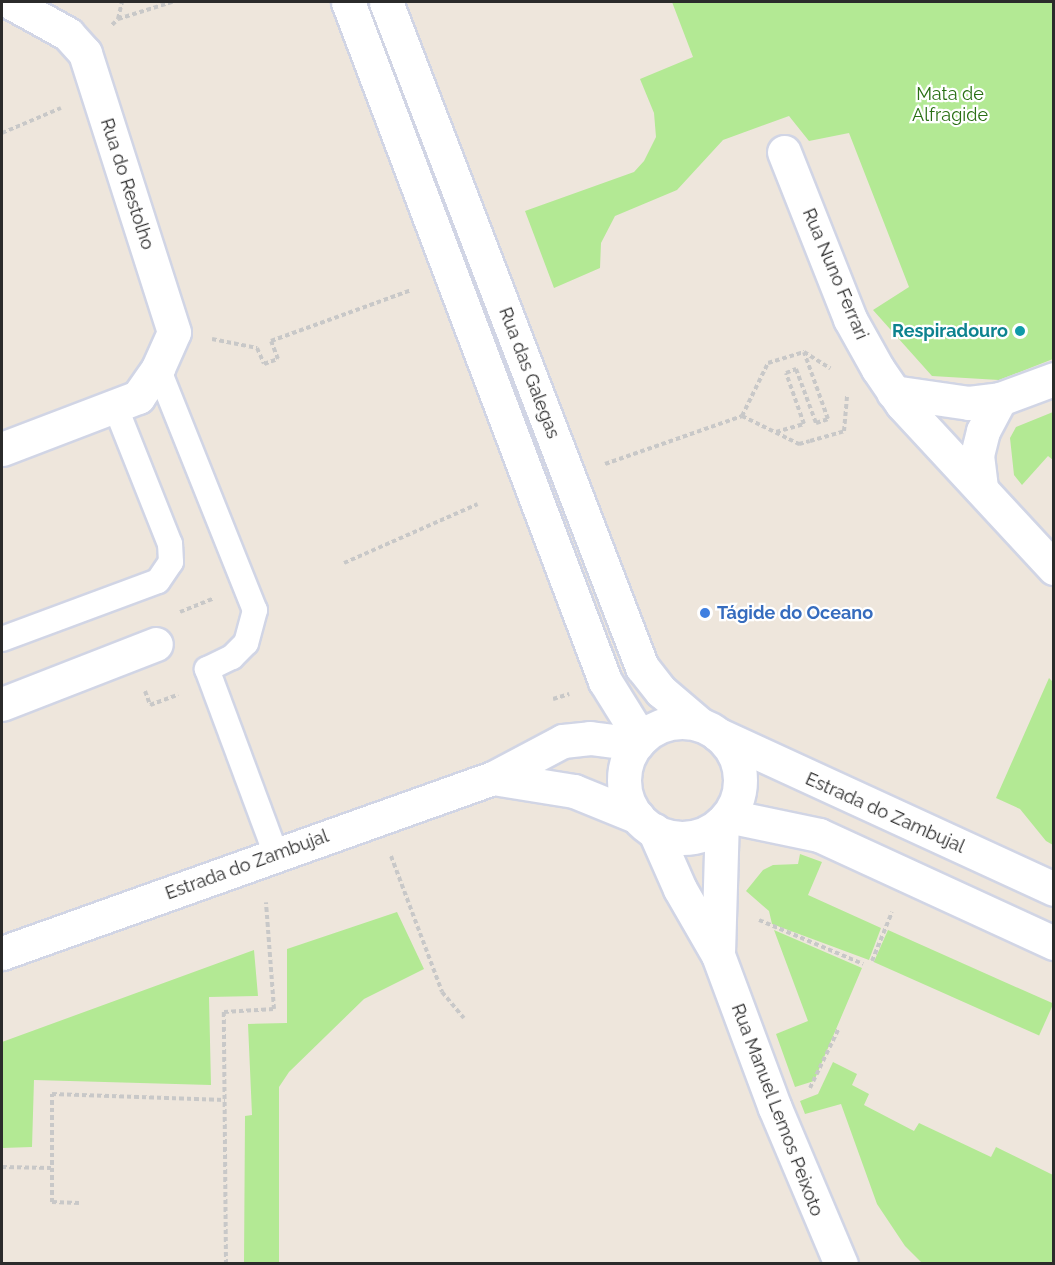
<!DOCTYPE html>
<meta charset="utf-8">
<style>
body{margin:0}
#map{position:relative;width:1055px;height:1265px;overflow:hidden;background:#eee6dc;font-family:Raleway,sans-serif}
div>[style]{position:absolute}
.green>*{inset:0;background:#b3e994;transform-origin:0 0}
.path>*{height:4px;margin-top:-2px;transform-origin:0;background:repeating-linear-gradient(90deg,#c8c8c8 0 4.5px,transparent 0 7.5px)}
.roads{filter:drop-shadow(2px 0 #d1d5e5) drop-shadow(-2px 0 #d1d5e5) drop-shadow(0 2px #d1d5e5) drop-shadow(0 -2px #d1d5e5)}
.lane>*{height:24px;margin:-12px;padding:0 12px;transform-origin:12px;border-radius:12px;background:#fff}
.street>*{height:33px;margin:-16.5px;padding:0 16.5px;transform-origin:16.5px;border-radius:16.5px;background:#fff}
.secondary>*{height:33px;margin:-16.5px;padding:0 16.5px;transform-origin:16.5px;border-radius:16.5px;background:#fff}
.secondary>.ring{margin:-16.5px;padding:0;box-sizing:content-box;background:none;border:33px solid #fff;border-radius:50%}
.dots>*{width:16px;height:16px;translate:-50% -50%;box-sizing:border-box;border:3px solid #fff;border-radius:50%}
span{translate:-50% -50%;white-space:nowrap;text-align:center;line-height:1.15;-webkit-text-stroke:4.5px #fff;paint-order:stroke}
.park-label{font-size:18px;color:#296f14}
.street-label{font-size:18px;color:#2b2b2b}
.culture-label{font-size:18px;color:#0d838f;font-weight:700}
.right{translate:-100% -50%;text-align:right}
.shop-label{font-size:18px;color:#366cbe;font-weight:700}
.left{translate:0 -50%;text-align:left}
.frame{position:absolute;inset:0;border:3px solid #2b2b2b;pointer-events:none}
</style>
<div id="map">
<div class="green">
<div style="clip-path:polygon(672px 2px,1053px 2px,1053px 359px,999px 380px,932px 376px,873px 310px,909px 287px,849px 133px,809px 141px,789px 116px,723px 140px,677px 190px,615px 216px,601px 243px,600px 268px,554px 288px,525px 211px,634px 172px,644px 161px,656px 137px,654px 113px,640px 79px,693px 57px)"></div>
<div style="clip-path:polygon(1053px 412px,1053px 460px,1048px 456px,1022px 485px,1014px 475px,1010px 438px,1016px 427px)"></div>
<div style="clip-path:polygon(1049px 678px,1054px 683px,1053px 845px,1046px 841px,1020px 809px,996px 798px)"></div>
<div style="clip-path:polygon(800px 854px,822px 862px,808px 895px,881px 928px,869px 960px,772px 924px,769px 911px,746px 891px,763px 870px,773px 865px,798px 864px)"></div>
<div style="clip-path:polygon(397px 912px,424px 969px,364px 999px,289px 1072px,279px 1087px,279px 1263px,244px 1263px,245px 1116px,252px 1115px,248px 1024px,287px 1023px,287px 949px)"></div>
<div style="clip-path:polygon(774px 930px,862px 968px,814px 1081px,795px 1087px,776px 1034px,808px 1021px)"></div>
<div style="left:888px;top:930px;width:181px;height:35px;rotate:24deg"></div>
<div style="clip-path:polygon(254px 950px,258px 996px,209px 997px,211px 1085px,34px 1080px,32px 1147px,2px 1148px,2px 1042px)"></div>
<div style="clip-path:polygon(833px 1062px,857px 1074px,852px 1085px,869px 1094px,864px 1105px,914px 1131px,919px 1123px,991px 1157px,996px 1147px,1053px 1175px,1053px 1263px,922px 1263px,905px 1246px,877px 1204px,841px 1104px,805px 1114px,800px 1101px,818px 1094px)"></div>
</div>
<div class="path">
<div style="left:118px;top:19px;width:17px;rotate:-77deg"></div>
<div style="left:112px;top:25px;width:8px;rotate:-45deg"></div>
<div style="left:118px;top:19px;width:57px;rotate:-17.5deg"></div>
<div style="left:2px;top:133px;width:64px;rotate:-23deg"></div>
<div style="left:212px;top:339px;width:46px;rotate:11.3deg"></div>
<div style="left:257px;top:348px;width:17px;rotate:66deg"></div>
<div style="left:264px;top:364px;width:15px;rotate:-20deg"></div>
<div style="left:278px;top:359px;width:19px;rotate:-111deg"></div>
<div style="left:271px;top:341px;width:149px;rotate:-20deg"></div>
<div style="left:742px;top:416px;width:59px;rotate:-63.9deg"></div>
<div style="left:768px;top:363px;width:38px;rotate:-17deg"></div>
<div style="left:804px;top:352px;width:31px;rotate:32deg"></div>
<div style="left:776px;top:432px;width:29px;rotate:-16deg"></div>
<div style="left:804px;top:424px;width:54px;rotate:-109.4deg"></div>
<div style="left:786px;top:373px;width:11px;rotate:-22deg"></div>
<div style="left:796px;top:369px;width:58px;rotate:69.7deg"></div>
<div style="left:816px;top:423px;width:13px;rotate:-18deg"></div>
<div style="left:828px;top:419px;width:71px;rotate:-109.7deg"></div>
<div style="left:605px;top:464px;width:145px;rotate:-19.3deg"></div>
<div style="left:742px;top:416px;width:64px;rotate:26.2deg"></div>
<div style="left:799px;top:444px;width:11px;rotate:-15deg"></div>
<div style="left:810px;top:441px;width:35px;rotate:-16deg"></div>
<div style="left:844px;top:431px;width:35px;rotate:-85deg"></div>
<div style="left:344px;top:563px;width:146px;rotate:-23.8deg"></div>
<div style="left:180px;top:612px;width:35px;rotate:-22deg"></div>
<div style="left:145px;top:691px;width:15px;rotate:70deg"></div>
<div style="left:150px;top:705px;width:30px;rotate:-20deg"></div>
<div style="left:553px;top:699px;width:17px;rotate:-17deg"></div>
<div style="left:391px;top:856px;width:145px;rotate:69.4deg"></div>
<div style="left:442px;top:992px;width:34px;rotate:50deg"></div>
<div style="left:759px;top:920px;width:113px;rotate:22.9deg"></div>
<div style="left:872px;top:961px;width:53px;rotate:-67.8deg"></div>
<div style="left:810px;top:1088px;width:67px;rotate:-64.2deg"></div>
<div style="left:2px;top:1167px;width:49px;rotate:1.2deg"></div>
<div style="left:79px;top:1203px;width:27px;rotate:-178deg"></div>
<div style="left:52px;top:1202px;width:108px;rotate:-90deg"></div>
<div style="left:52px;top:1094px;width:173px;rotate:2deg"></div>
<div style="left:226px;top:1264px;width:252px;rotate:-90.5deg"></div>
<div style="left:224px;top:1012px;width:50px;rotate:-3.4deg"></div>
<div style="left:274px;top:1009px;width:107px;rotate:-94.3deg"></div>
</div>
<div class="roads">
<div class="lane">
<div style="left:158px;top:368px;width:261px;rotate:68.2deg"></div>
<div style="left:255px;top:610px;width:34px;rotate:105deg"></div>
<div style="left:246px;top:643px;width:20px;rotate:135deg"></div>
<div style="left:232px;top:657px;width:28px;rotate:154deg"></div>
<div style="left:207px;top:669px;width:198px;rotate:69.6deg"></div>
<div style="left:2px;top:639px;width:166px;rotate:-20.4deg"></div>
<div style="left:158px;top:581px;width:23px;rotate:-56deg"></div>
<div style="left:171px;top:562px;width:18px;rotate:-93deg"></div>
<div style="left:170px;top:544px;width:149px;rotate:-111.7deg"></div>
</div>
<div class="street">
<div style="left:784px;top:152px;width:180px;rotate:68.4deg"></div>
<div style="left:850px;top:319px;width:57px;rotate:60.8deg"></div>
<div style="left:878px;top:369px;width:42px;rotate:55.6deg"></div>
<div style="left:902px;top:404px;width:224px;rotate:47.2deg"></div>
<div style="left:893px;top:392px;width:77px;rotate:8.2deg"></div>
<div style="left:969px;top:403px;width:31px;rotate:-7deg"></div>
<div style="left:1000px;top:399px;width:36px;rotate:118deg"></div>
<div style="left:983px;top:431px;width:25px;rotate:104deg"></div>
<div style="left:977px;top:455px;width:34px;rotate:83deg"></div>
<div style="left:1000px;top:399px;width:58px;rotate:-20.3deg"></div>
<div style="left:2px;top:449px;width:146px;rotate:-20.9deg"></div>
<div style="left:138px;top:397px;width:35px;rotate:-55deg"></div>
<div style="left:158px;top:368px;width:39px;rotate:-66deg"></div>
<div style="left:174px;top:332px;width:293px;rotate:-107.7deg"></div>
<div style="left:85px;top:53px;width:25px;rotate:-132deg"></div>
<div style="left:68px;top:34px;width:66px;rotate:-151.1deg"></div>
<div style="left:2px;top:704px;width:165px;rotate:-21.3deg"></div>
<div style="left:654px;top:830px;width:64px;rotate:66.2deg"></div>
<div style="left:680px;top:889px;width:76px;rotate:60.1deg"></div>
<div style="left:718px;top:955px;width:163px;rotate:69.6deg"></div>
<div style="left:775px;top:1108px;width:169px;rotate:67.1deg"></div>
<div style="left:718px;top:953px;width:131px;rotate:-88.3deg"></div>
</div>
<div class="secondary">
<div style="left:348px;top:2px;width:726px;rotate:69.27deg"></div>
<div style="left:605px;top:681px;width:68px;rotate:58.2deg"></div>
<div style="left:386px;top:2px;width:713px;rotate:68.95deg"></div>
<div style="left:642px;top:667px;width:31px;rotate:52deg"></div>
<div style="left:661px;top:691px;width:52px;rotate:40.4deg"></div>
<div class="ring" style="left:624px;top:722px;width:83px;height:83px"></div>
<div style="left:717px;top:734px;width:371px;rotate:24.7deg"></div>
<div style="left:493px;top:778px;width:82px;rotate:9.1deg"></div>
<div style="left:574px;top:791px;width:69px;rotate:22.1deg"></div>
<div style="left:728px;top:816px;width:93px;rotate:11.8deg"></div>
<div style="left:819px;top:835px;width:259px;rotate:24.7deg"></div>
<div style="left:2px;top:953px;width:521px;rotate:-19.62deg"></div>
<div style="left:493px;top:778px;width:79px;rotate:-27.9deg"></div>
<div style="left:563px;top:741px;width:27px;rotate:-6deg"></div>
<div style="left:590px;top:738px;width:47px;rotate:7.3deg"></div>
</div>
</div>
<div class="dots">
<div style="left:1020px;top:331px;background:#0f9aa8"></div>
<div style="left:705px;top:613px;background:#3f7fe0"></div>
</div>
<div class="park-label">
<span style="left:950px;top:105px">Mata de<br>Alfragide</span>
</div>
<div class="street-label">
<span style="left:127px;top:184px;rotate:72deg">Rua do Restolho</span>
<span style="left:835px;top:274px;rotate:67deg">Rua Nuno Ferrari</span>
<span style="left:529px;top:373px;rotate:69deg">Rua das Galegas</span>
<span style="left:885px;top:813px;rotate:24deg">Estrada do Zambujal</span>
<span style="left:247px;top:865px;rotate:-20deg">Estrada do Zambujal</span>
<span style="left:777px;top:1110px;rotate:69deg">Rua Manuel Lemos Peixoto</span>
</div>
<div class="culture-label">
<span class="right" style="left:1008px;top:331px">Respiradouro</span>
</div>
<div class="shop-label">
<span class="left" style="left:717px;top:613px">Tágide do Oceano</span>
</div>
<div class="frame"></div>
</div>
